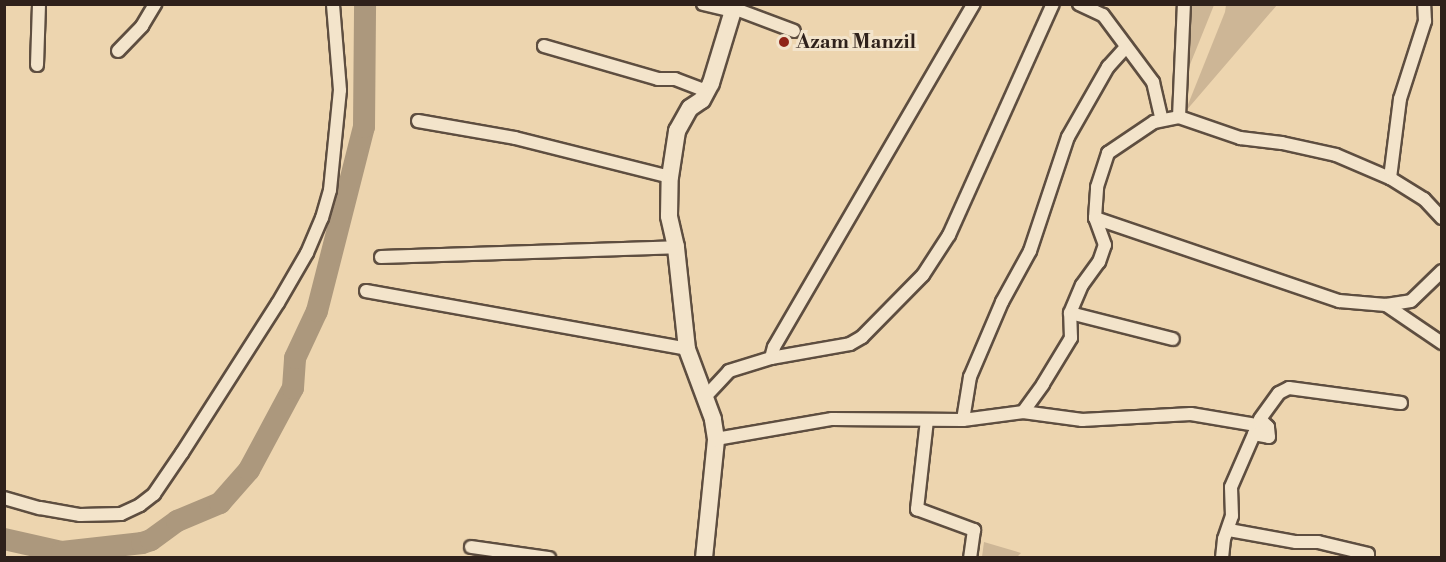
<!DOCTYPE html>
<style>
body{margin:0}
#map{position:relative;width:1446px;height:562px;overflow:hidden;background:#edd5af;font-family:"Libre Bodoni",serif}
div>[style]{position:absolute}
.green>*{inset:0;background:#cdb696}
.river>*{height:22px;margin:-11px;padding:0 11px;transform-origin:11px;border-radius:11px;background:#ac987d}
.roads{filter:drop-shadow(2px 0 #5e4e40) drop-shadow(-2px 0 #5e4e40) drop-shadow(0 2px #5e4e40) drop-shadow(0 -2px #5e4e40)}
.minor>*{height:12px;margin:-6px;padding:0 6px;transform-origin:6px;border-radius:6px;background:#f3e4cb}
.secondary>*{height:16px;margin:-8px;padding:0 8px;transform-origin:8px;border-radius:8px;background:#f3e4cb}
.dots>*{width:16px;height:16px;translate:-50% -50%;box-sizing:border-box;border:3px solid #f3e4cb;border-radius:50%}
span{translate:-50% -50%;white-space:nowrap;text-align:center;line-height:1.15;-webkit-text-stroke:6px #f3e4cb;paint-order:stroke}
.poi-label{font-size:20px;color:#2f211b;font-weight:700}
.left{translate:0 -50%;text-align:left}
.frame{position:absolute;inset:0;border:6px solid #2f211b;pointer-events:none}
</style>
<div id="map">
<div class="green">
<div style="clip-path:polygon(1187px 5px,1214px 5px,1183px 82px)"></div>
<div style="clip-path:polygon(1226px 5px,1277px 5px,1185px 112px,1225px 12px)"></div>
<div style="clip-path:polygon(984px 542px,1021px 553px,1017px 557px,982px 557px)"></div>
</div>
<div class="river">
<div style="left:4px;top:539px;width:59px;rotate:12.6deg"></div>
<div style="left:62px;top:552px;width:81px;rotate:-6.4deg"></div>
<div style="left:142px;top:543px;width:9px;rotate:-18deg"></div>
<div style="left:151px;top:540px;width:32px;rotate:-36deg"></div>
<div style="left:177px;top:521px;width:47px;rotate:-22.7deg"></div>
<div style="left:220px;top:503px;width:44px;rotate:-48.7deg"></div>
<div style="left:249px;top:470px;width:93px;rotate:-61.8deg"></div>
<div style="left:293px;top:388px;width:30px;rotate:-86deg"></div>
<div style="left:295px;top:358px;width:52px;rotate:-64.9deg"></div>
<div style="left:317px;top:311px;width:190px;rotate:-75.7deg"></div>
<div style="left:364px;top:127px;width:123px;rotate:-89.5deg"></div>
</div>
<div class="roads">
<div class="minor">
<div style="left:703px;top:4px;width:27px;rotate:13deg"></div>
<div style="left:729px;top:10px;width:4px;rotate:-27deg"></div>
<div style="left:733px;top:8px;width:65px;rotate:20.7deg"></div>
<div style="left:1079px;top:4px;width:26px;rotate:25deg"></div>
<div style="left:1103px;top:15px;width:84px;rotate:53.3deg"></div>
<div style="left:1153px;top:82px;width:39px;rotate:77deg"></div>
<div style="left:544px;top:46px;width:119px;rotate:16.1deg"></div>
<div style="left:658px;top:79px;width:17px"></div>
<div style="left:675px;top:79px;width:34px;rotate:21deg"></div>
<div style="left:118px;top:51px;width:35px;rotate:-46deg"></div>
<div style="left:142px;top:26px;width:26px;rotate:-59deg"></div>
<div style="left:37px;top:65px;width:61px;rotate:-88.1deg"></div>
<div style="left:1179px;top:117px;width:113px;rotate:-87.5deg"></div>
<div style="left:418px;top:121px;width:98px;rotate:9.9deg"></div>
<div style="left:515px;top:138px;width:160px;rotate:14.1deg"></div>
<div style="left:1390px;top:178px;width:80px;rotate:-82.8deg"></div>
<div style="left:1400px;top:99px;width:82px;rotate:-72.2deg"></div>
<div style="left:1425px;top:21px;width:17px;rotate:-93deg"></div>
<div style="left:1095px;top:218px;width:258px;rotate:18.8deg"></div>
<div style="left:1339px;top:301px;width:47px;rotate:4.9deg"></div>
<div style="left:1386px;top:305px;width:25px;rotate:-9deg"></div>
<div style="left:1411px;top:301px;width:43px;rotate:-44.1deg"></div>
<div style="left:381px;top:257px;width:295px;rotate:-1.9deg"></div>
<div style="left:366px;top:291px;width:326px;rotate:10.2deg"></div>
<div style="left:1386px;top:305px;width:68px;rotate:34.2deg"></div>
<div style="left:1070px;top:313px;width:106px;rotate:14.2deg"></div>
<div style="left:771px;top:358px;width:11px;rotate:-75deg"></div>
<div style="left:774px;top:347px;width:397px;rotate:-59.8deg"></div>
<div style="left:706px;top:396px;width:34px;rotate:-47deg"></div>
<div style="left:729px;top:371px;width:44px;rotate:-17.2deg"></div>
<div style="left:771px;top:358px;width:80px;rotate:-10deg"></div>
<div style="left:850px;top:344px;width:14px;rotate:-30deg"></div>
<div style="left:862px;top:337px;width:87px;rotate:-45.5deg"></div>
<div style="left:923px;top:275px;width:48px;rotate:-57deg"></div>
<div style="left:949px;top:235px;width:253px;rotate:-65.8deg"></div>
<div style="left:1023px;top:412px;width:34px;rotate:-54deg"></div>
<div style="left:1043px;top:384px;width:54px;rotate:-58.7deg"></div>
<div style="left:1071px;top:338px;width:25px;rotate:-92deg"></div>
<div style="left:1070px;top:313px;width:30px;rotate:-67deg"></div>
<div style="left:1082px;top:285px;width:29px;rotate:-54deg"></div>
<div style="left:1099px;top:262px;width:18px;rotate:-71deg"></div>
<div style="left:1105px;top:245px;width:29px;rotate:-110deg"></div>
<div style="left:1095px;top:218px;width:31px;rotate:-86deg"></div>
<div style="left:1097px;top:187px;width:36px;rotate:-72deg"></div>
<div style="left:1108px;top:153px;width:55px;rotate:-34deg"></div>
<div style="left:1154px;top:122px;width:25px;rotate:-11deg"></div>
<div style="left:1179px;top:117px;width:65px;rotate:19deg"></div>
<div style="left:1240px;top:138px;width:42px;rotate:6.8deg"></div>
<div style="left:1282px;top:143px;width:55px;rotate:12.5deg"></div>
<div style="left:1336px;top:155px;width:59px;rotate:23.1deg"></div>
<div style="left:1390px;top:178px;width:40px;rotate:32deg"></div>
<div style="left:1424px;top:199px;width:26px;rotate:47deg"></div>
<div style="left:927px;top:420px;width:90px;rotate:96.4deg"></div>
<div style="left:917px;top:509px;width:61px;rotate:20.2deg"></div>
<div style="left:974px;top:530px;width:28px;rotate:98deg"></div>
<div style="left:963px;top:420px;width:44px;rotate:-80.8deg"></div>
<div style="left:970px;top:377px;width:82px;rotate:-66.9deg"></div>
<div style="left:1002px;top:302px;width:58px;rotate:-61.2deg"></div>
<div style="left:1030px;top:251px;width:120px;rotate:-71.6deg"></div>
<div style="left:1068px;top:137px;width:81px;rotate:-60.3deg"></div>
<div style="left:1108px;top:67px;width:27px;rotate:-48deg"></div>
<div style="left:716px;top:439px;width:118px;rotate:-9.8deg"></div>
<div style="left:832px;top:419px;width:131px;rotate:0.4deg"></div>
<div style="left:963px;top:420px;width:61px;rotate:-7.6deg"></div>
<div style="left:1023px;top:412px;width:60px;rotate:7.7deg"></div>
<div style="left:1082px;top:420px;width:109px;rotate:-3.2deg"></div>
<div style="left:1191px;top:414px;width:78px;rotate:9.6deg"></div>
<div style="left:4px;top:498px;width:37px;rotate:16deg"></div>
<div style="left:40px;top:508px;width:41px;rotate:9.9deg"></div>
<div style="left:80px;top:515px;width:41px;rotate:-1.4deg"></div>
<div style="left:121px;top:514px;width:21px;rotate:-25deg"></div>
<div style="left:140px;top:505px;width:18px;rotate:-38deg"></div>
<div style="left:154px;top:494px;width:50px;rotate:-55.7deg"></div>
<div style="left:182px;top:453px;width:178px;rotate:-57.4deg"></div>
<div style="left:278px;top:303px;width:58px;rotate:-59.9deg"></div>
<div style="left:307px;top:253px;width:38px;rotate:-67deg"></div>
<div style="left:322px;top:218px;width:29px;rotate:-74deg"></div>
<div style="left:330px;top:190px;width:100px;rotate:-84.3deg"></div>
<div style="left:340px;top:90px;width:86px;rotate:-94.7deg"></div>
<div style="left:1229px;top:530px;width:68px;rotate:10.2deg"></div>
<div style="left:1296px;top:542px;width:22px"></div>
<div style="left:1318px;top:542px;width:51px;rotate:13.5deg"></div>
<div style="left:1368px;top:554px;width:4px;rotate:90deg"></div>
<div style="left:471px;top:547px;width:79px;rotate:8deg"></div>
<div style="left:1222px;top:558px;width:19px;rotate:-84deg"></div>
<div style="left:1224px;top:539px;width:24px;rotate:-71deg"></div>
<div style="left:1232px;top:516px;width:29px;rotate:-92deg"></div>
<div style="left:1231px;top:487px;width:58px;rotate:-66.5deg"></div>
<div style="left:1254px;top:434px;width:15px;rotate:11deg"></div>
<div style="left:1269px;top:437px;width:10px;rotate:-96deg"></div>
<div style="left:1268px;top:427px;width:11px;rotate:-135deg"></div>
<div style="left:1260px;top:419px;width:32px;rotate:-54deg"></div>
<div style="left:1279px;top:393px;width:11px;rotate:-27deg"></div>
<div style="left:1289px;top:388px;width:113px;rotate:7.6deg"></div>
</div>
<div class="secondary">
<div style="left:704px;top:558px;width:120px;rotate:-84.2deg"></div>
<div style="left:716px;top:439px;width:20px;rotate:-99deg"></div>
<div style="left:713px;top:419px;width:75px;rotate:-110.4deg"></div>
<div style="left:687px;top:349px;width:103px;rotate:-96.2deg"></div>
<div style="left:676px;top:247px;width:32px;rotate:-103deg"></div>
<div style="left:669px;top:216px;width:39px;rotate:-89deg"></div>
<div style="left:670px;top:177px;width:47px;rotate:-81.3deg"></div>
<div style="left:677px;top:131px;width:26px;rotate:-61deg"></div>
<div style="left:690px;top:108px;width:14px;rotate:-34deg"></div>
<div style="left:702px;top:100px;width:19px;rotate:-62deg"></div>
<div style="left:711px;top:83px;width:83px;rotate:-73.1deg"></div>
</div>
</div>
<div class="dots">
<div style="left:784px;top:42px;background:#8f2418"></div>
</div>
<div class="poi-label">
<span class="left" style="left:796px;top:42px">Azam Manzil</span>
</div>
<div class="frame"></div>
</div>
